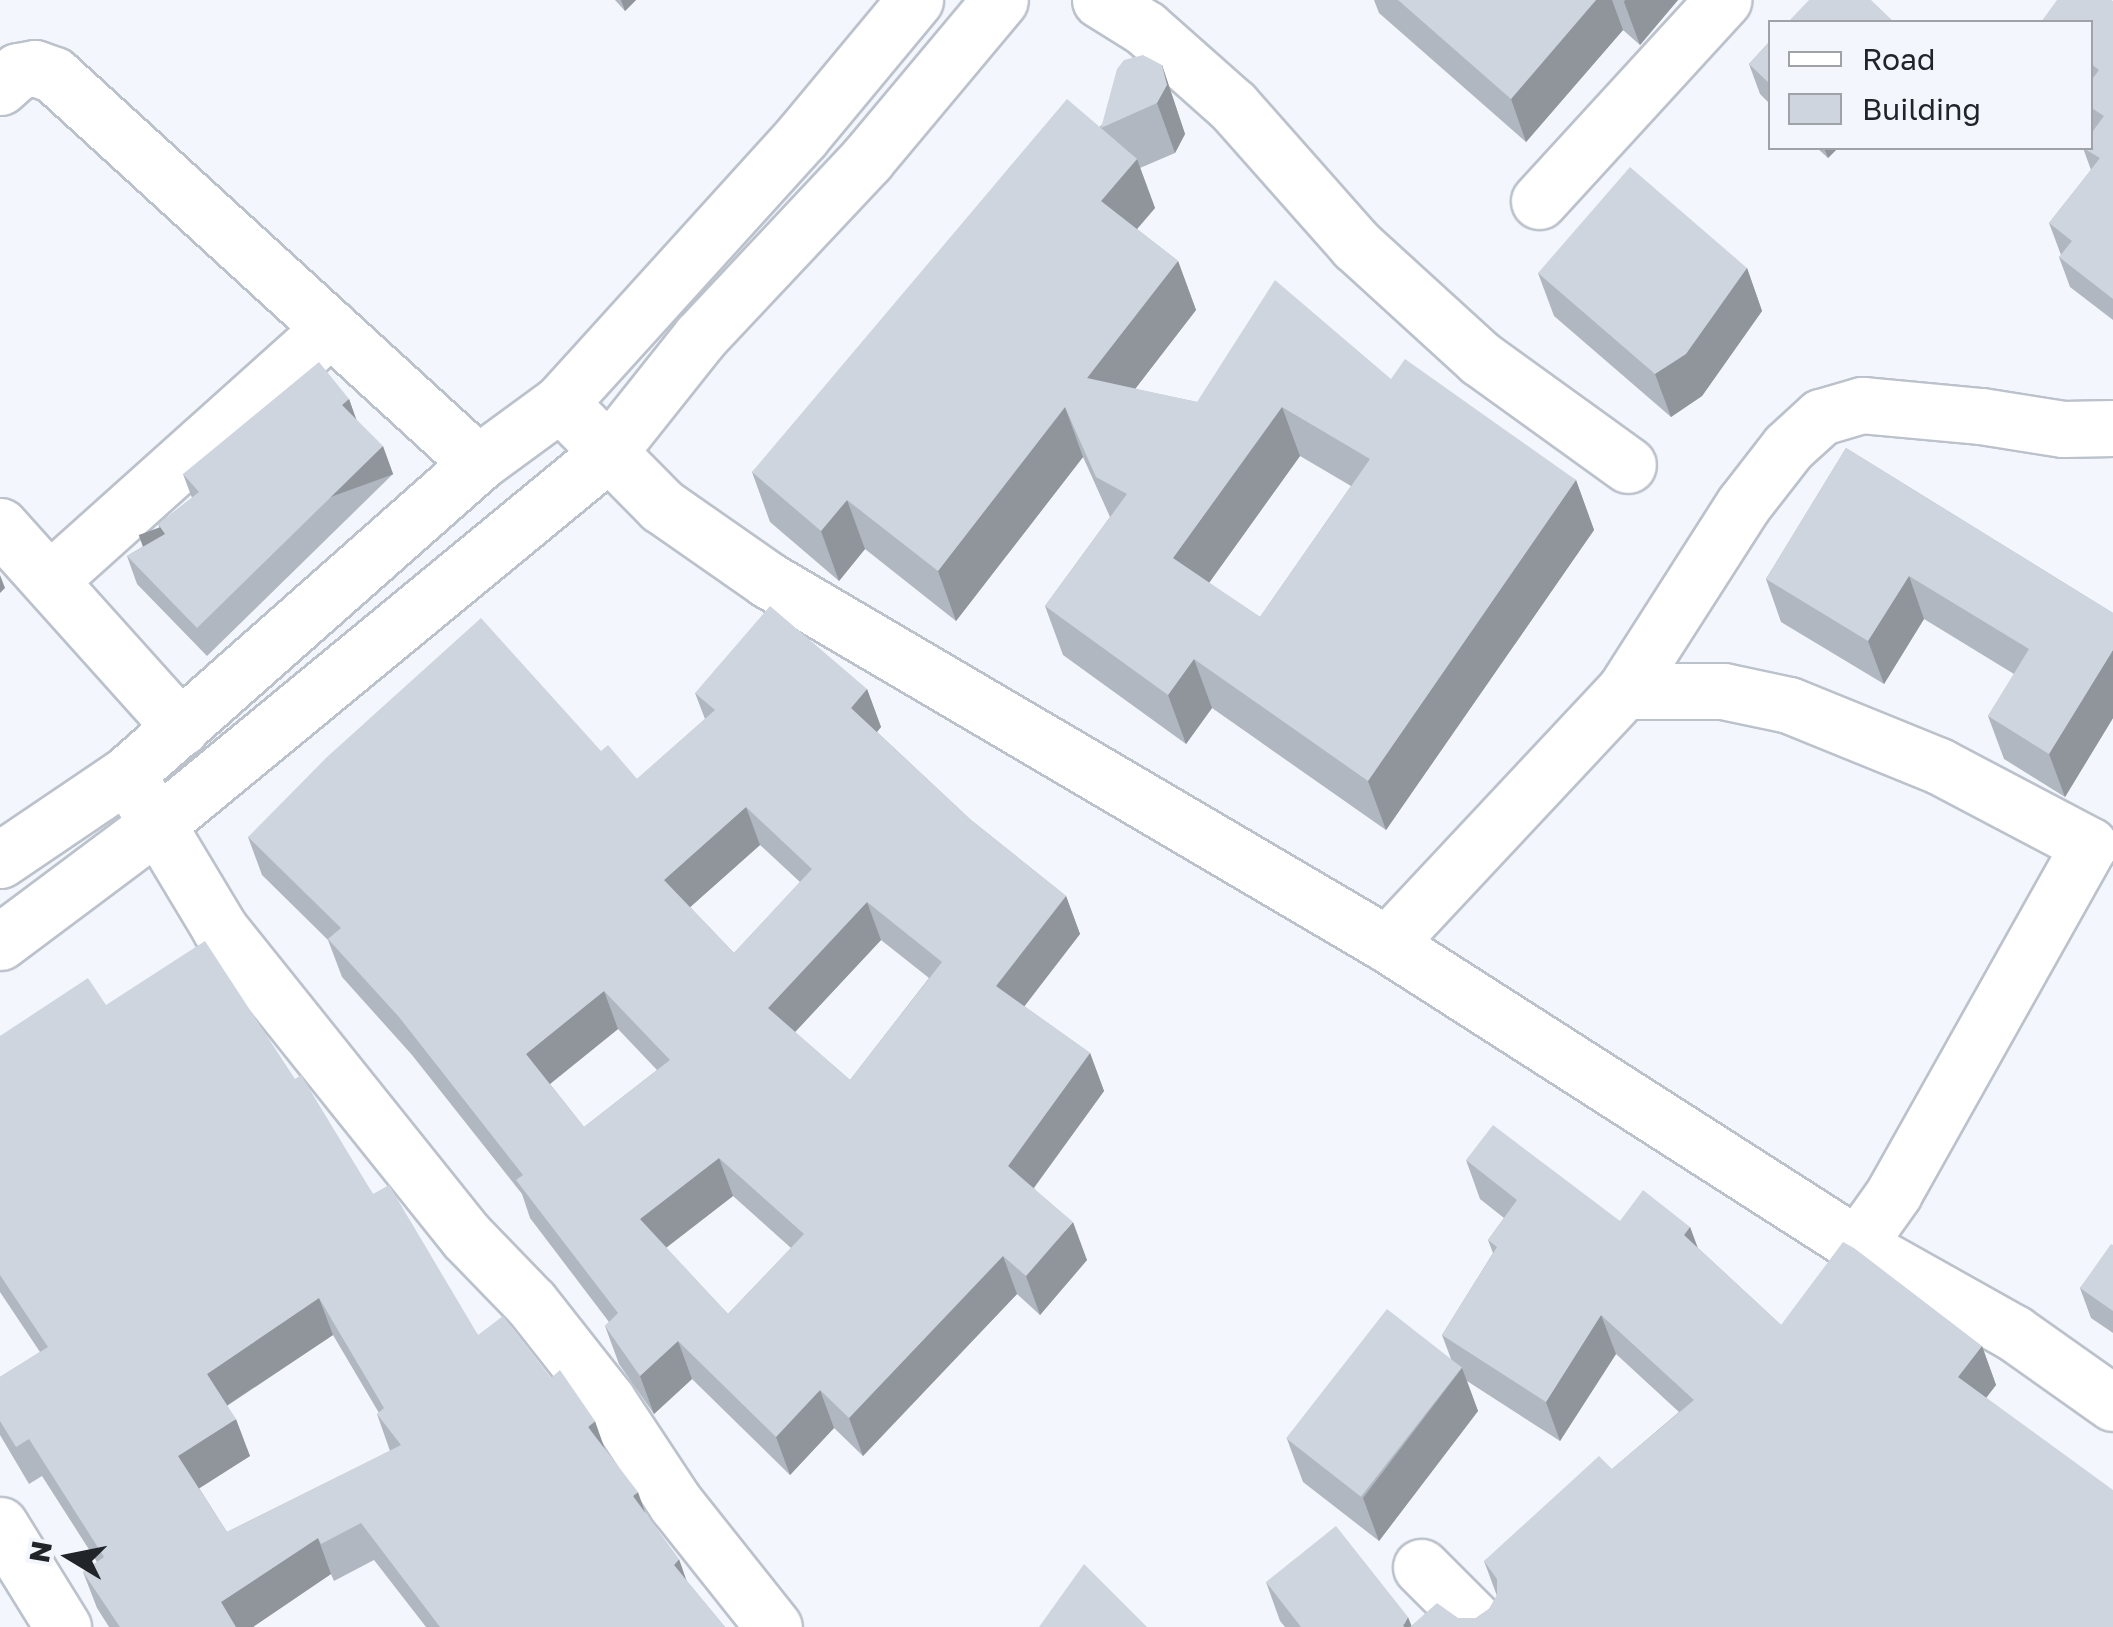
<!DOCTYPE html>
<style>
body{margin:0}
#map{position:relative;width:2113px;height:1627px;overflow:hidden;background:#f3f7fd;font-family:"Golos Text",sans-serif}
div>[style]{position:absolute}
.roads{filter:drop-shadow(2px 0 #bcc2cc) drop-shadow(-2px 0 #bcc2cc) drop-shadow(0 2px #bcc2cc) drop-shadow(0 -2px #bcc2cc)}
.minor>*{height:55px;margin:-27.5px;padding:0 27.5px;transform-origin:27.5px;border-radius:27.5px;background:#fff}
.major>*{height:55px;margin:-27.5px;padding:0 27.5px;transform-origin:27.5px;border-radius:27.5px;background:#fff}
.wall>*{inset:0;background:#b1b7c0}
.shaded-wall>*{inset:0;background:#90959c;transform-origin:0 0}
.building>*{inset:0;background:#ced5df;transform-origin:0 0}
span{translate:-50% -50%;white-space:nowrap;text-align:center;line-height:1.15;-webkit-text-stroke:9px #f3f7fd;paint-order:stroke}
.legend{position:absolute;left:1768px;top:20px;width:325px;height:130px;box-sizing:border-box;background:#f3f7fd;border:2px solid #9fa3a8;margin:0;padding:12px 18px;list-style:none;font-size:30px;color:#212428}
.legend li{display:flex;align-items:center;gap:20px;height:50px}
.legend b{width:50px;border:2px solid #9fa3a8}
.north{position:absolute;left:20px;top:1507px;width:100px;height:100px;-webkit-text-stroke:8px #f3f7fd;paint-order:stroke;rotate:280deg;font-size:28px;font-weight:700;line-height:40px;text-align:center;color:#212428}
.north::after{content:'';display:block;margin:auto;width:35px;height:45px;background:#212428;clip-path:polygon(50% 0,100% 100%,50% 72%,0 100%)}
</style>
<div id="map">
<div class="roads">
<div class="minor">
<div style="left:1100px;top:0;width:53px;rotate:31.9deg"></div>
<div style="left:1145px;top:28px;width:118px;rotate:41.6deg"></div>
<div style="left:1233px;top:106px;width:186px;rotate:48.5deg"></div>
<div style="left:1356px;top:245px;width:169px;rotate:42.4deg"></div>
<div style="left:1481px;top:359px;width:181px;rotate:35.8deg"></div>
<div style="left:0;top:87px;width:24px;rotate:-42deg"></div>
<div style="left:18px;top:71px;width:17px;rotate:-10deg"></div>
<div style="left:35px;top:68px;width:20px;rotate:20deg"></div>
<div style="left:54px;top:75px;width:575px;rotate:42.46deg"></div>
<div style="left:1539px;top:201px;width:273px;rotate:-47.5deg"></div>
<div style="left:560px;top:403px;width:145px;rotate:45.3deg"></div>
<div style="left:662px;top:506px;width:129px;rotate:34.9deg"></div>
<div style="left:768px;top:580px;width:718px;rotate:30.46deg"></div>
<div style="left:1387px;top:944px;width:558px;rotate:32.64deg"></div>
<div style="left:1857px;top:1245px;width:180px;rotate:29.3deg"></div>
<div style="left:2014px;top:1333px;width:121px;rotate:35.3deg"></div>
<div style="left:0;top:526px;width:271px;rotate:48.1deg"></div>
<div style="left:51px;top:579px;width:376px;rotate:-41.9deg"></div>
<div style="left:1624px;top:691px;width:99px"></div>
<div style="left:1723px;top:691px;width:67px;rotate:12deg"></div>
<div style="left:1789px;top:705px;width:162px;rotate:22.1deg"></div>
<div style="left:1939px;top:766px;width:170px;rotate:27.8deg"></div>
<div style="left:2089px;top:845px;width:399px;rotate:119.3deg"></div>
<div style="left:1894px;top:1193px;width:64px;rotate:125.4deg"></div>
<div style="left:127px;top:774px;width:181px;rotate:59deg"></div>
<div style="left:220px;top:929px;width:393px;rotate:51.3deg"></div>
<div style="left:466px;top:1236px;width:93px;rotate:45.9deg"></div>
<div style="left:531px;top:1303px;width:125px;rotate:51.8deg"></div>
<div style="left:608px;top:1401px;width:123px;rotate:56.6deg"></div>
<div style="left:676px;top:1504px;width:157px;rotate:51.5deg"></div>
<div style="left:1387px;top:944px;width:347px;rotate:-46.9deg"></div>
<div style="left:1624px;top:691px;width:221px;rotate:-57.4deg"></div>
<div style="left:1743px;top:505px;width:73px;rotate:-52.2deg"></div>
<div style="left:1788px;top:447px;width:45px;rotate:-42.3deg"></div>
<div style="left:1821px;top:417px;width:43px;rotate:-16.3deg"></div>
<div style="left:1862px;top:405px;width:120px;rotate:5.3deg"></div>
<div style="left:1981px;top:416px;width:83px;rotate:9deg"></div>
<div style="left:2063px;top:429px;width:50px;rotate:-1.1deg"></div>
<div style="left:0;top:1525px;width:120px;rotate:58.3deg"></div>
<div style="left:1421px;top:1567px;width:85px;rotate:45deg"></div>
</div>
<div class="major">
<div style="left:0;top:860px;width:153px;rotate:-34.1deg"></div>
<div style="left:127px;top:774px;width:469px;rotate:-41.5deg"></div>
<div style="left:478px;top:463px;width:102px;rotate:-36.2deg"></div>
<div style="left:560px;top:403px;width:360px;rotate:-47.8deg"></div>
<div style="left:802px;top:136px;width:177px;rotate:-50.3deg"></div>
<div style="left:0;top:942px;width:197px;rotate:-36.8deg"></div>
<div style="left:158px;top:824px;width:582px;rotate:-39.49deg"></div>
<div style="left:607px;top:454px;width:149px;rotate:-51.5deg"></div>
<div style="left:700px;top:337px;width:244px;rotate:-46.8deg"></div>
<div style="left:867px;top:159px;width:207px;rotate:-50.1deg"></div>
</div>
</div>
<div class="wall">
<div style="clip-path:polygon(615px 0,636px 0,625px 11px)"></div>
<div style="clip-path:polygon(1374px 0,1678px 0,1640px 45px,1623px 30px,1526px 142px,1379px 13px)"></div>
<div style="clip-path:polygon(2113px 1px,2113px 320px,2070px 287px,2059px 257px,2061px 255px,2049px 223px,2091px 170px,2083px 148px,2093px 131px,2090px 129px,2090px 22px)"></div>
<div style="clip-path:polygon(1770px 41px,1770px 104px,1760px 94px,1749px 64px)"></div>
<div style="clip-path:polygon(evenodd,1162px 65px,1185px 134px,1175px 153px,1140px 168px,1155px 208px,1137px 229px,1178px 261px,1196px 310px,1135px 389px,1197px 402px,1391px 379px,1576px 480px,1594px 530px,1386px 830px,1212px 708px,1186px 744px,1063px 655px,1045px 606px,1110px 517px,1083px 457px,956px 621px,865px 549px,839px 581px,770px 522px,752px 472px,1162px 65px,1300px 456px,1351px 486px,1260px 617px,1209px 583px,1300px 456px)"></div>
<div style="clip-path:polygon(1817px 148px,1838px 148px,1828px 158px)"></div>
<div style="clip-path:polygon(1747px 268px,1762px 311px,1702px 396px,1671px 417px,1554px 316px,1538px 273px)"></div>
<div style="clip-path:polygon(349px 399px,356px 419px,393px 474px,207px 656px,137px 584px,127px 556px,162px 535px,158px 524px,192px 498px,183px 474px)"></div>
<div style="clip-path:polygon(1846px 448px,2113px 613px,2113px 718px,2065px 797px,2004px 759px,1988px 716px,2014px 674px,1924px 619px,1884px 684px,1781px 622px,1766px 579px)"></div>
<div style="clip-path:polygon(evenodd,867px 689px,881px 727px,877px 732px,971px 820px,1066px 896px,1080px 934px,1024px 1006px,1090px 1053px,1104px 1091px,1034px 1188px,1087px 1260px,1040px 1315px,1017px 1294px,863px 1456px,834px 1428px,790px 1475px,692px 1379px,654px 1414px,619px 1364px,605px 1326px,609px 1322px,530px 1218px,522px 1194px,412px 1055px,342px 977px,328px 940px,262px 875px,248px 837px,601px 751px,637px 779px,705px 719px,695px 693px,867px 689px,760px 845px,800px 882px,734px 953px,690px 907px,760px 845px,867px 689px,881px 940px,929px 978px,850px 1080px,795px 1032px,881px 940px,867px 689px,618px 1029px,657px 1070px,584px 1127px,550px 1084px,618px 1029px,867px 689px,733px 1196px,791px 1248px,728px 1314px,666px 1248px,733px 1196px)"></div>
<div style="clip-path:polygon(evenodd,106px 1005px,295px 1079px,373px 1194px,478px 1335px,605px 1449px,686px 1580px,725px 1627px,426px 1627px,374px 1560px,334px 1581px,331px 1574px,253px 1627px,109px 1627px,97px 1608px,83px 1572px,97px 1562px,42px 1476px,29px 1484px,0 1435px,0 1377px,40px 1352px,0 1292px,0 1036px,106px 1005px,333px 1335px,379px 1413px,377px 1414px,390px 1451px,227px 1532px,199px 1488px,250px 1456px,227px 1406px,333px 1335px)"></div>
<div style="clip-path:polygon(1466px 1160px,1620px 1221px,1690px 1227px,1698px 1248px,1781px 1325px,1982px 1346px,1996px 1385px,1986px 1398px,2113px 1627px,1285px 1627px,1280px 1621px,1266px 1582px,1412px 1626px,1458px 1618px,1476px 1618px,1489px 1609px,1497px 1596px,1484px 1561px,1612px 1469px,1679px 1412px,1616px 1354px,1560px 1441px,1467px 1381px,1478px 1411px,1379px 1541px,1303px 1482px,1287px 1439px,1451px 1359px,1442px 1335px,1493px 1253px,1488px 1240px,1504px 1218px,1480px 1199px)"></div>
<div style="clip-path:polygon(2113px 1245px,2113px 1333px,2091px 1318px,2080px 1288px)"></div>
</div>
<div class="shaded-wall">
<div style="clip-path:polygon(621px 0,636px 0,625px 11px)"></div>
<div style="clip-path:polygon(1596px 0,1612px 0,1623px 30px,1526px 142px,1511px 99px)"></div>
<div style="clip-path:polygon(1625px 0,1678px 0,1640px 45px,1624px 2px)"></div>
<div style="clip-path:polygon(1162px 65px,1185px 134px,1175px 153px,1157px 103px)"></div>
<div style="clip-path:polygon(1824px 148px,1838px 148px,1828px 158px)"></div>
<div style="clip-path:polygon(1137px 159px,1155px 208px,1119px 250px,1101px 201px)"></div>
<div style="clip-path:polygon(1178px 261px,1196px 310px,1105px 428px,1087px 378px)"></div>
<div style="clip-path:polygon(1747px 268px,1762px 311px,1702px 396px,1671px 417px,1655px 374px)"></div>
<div style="clip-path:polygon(349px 399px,359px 427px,342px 405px)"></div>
<div style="clip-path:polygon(1065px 407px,1083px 457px,956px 621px,938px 571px)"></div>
<div style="clip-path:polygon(1282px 407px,1300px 456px,1191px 608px,1173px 558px)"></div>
<div style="left:383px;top:446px;width:30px;height:260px;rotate:70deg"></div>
<div style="clip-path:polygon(1576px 480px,1594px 530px,1386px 830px,1368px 781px)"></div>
<div style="clip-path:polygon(847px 500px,865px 549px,839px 581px,821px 531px)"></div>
<div style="clip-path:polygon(0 575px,5px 588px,0 593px)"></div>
<div style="clip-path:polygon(1909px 576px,1924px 619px,1884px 684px,1868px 641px)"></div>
<div style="clip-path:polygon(2113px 650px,2113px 718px,2065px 797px,2049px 754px)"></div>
<div style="clip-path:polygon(1194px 659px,1212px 708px,1186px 744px,1168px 695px)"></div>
<div style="clip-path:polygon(867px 689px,881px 727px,865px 746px,851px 708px)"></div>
<div style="clip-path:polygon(746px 807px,760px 845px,678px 918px,664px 880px)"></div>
<div style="clip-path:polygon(1066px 896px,1080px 934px,1010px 1025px,996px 986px)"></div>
<div style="clip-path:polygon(867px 902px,881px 940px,782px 1046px,768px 1008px)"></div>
<div style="clip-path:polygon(604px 991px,618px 1029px,540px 1092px,526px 1054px)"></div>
<div style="clip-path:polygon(1090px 1053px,1104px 1091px,1022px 1204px,1008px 1166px)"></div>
<div style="clip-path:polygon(719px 1158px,733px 1196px,654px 1257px,640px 1219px)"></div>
<div style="clip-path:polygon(1073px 1222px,1087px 1260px,1040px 1315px,1026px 1276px)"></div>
<div style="clip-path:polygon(1690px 1227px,1704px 1266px,1684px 1235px)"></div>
<div style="clip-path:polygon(1003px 1256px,1017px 1294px,863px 1456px,849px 1418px)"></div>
<div style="clip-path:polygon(319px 1298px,333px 1335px,220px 1410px,207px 1374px)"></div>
<div style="clip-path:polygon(1601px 1315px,1616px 1354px,1560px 1441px,1546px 1402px)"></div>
<div style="clip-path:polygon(678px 1341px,692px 1379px,654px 1414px,640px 1376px)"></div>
<div style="clip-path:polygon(1982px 1346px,1996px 1385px,1972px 1416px,1958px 1377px)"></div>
<div style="clip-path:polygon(1462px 1368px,1478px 1411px,1379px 1541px,1363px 1498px)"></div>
<div style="clip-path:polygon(820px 1390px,834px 1428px,790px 1475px,776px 1437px)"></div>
<div style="clip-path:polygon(236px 1419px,250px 1456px,192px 1493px,178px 1456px)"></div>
<div style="clip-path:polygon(595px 1421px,608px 1458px,588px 1427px)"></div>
<div style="clip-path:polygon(638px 1492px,651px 1529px,633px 1496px)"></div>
<div style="clip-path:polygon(318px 1538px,331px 1574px,253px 1627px,230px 1627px,221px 1602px)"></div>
<div style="clip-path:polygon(679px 1559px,692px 1596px,674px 1565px)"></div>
<div style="clip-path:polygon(1408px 1617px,1412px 1627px,1403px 1627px,1403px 1626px)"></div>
</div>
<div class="building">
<div style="clip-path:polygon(1398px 0,1596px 0,1511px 99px)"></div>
<div style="clip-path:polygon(1809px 0,1871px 0,1894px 22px,1788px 22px)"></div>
<div style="clip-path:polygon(2057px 0,2111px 0,2113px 1px,2113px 299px,2059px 257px,2072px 241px,2049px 223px,2100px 158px,2083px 148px,2090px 148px,2090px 135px,2104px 116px,2090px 107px,2090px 82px,2099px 70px,2090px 63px,2090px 22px,2041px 22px)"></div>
<div style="clip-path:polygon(1770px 41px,1770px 84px,1749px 64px)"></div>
<div style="clip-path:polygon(evenodd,1143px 55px,1162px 65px,1167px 85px,1157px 103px,1101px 128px,1137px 159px,1101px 201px,1178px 261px,1087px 378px,1197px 402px,1275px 280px,1391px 379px,1405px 359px,1576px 480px,1368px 781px,1194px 659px,1168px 695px,1045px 606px,1127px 494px,1096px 477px,1065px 407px,938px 571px,847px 500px,821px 531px,752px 472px,1067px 99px,1101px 128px,1117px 69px,1124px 60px,1143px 55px,1282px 407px,1370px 459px,1260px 617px,1173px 558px,1282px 407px)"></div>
<div style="clip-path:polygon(1630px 167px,1747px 268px,1686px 354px,1655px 374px,1538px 273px)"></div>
<div style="clip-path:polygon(319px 362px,349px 399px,342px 405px,383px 446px,197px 628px,127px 556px,165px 534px,158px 524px,199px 492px,183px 474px)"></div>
<div style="clip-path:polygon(1846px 448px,2113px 613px,2113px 650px,2049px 754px,1988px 716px,2029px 649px,1909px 576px,1868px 641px,1766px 579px)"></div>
<div style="clip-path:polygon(evenodd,770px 606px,867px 689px,851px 708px,971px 820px,1066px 896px,996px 986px,1090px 1053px,1008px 1166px,1073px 1222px,1026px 1276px,1003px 1256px,849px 1418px,820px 1390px,776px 1437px,678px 1341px,640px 1376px,605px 1326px,618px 1313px,516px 1180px,523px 1175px,399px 1017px,328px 939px,341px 928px,248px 837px,327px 757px,481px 618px,601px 751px,608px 745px,637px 779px,715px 710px,695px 693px,770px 606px,746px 807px,812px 869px,734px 953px,664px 880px,746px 807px,770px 606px,867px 902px,942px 962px,850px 1080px,768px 1008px,867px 902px,770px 606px,604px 991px,670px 1060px,584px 1127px,526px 1054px,604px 991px,770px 606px,719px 1158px,804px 1234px,728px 1314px,640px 1219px,719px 1158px)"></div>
<div style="clip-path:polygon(evenodd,205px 941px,295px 1079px,301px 1075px,373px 1194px,389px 1185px,478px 1335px,503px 1316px,551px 1378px,560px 1370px,595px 1421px,588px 1427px,638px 1492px,633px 1496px,679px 1559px,674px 1565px,725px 1627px,440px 1627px,361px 1523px,321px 1544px,318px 1538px,221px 1602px,236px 1627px,120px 1627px,83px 1572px,104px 1557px,29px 1439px,16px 1447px,0 1421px,0 1377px,48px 1347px,0 1275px,0 1036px,88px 978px,106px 1005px,205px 941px,319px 1298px,384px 1408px,377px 1414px,401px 1445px,227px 1532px,178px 1456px,236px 1419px,207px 1374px,319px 1298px)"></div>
<div style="clip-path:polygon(1493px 1125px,1620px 1221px,1643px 1190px,1690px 1227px,1684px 1235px,1781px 1325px,1843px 1242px,1854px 1248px,1982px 1346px,1958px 1377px,2113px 1490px,2113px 1627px,1410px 1627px,1437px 1603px,1458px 1618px,1476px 1618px,1489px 1609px,1497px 1595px,1497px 1579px,1484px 1561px,1599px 1456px,1612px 1469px,1694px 1400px,1601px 1315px,1546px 1402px,1442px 1335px,1497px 1247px,1488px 1240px,1517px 1200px,1466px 1160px)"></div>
<div style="clip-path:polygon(2111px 1244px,2113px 1245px,2113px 1311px,2080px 1288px)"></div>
<div style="left:1387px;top:1309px;width:95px;height:164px;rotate:38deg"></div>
<div style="clip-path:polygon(1336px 1526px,1408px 1617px,1403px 1626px,1405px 1627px,1301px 1627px,1266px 1582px)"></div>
<div style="clip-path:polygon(1084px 1564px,1147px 1627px,1039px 1627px)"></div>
</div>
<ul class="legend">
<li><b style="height:12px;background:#fff"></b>Road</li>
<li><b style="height:28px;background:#ced5df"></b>Building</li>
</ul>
<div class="north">N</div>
</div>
